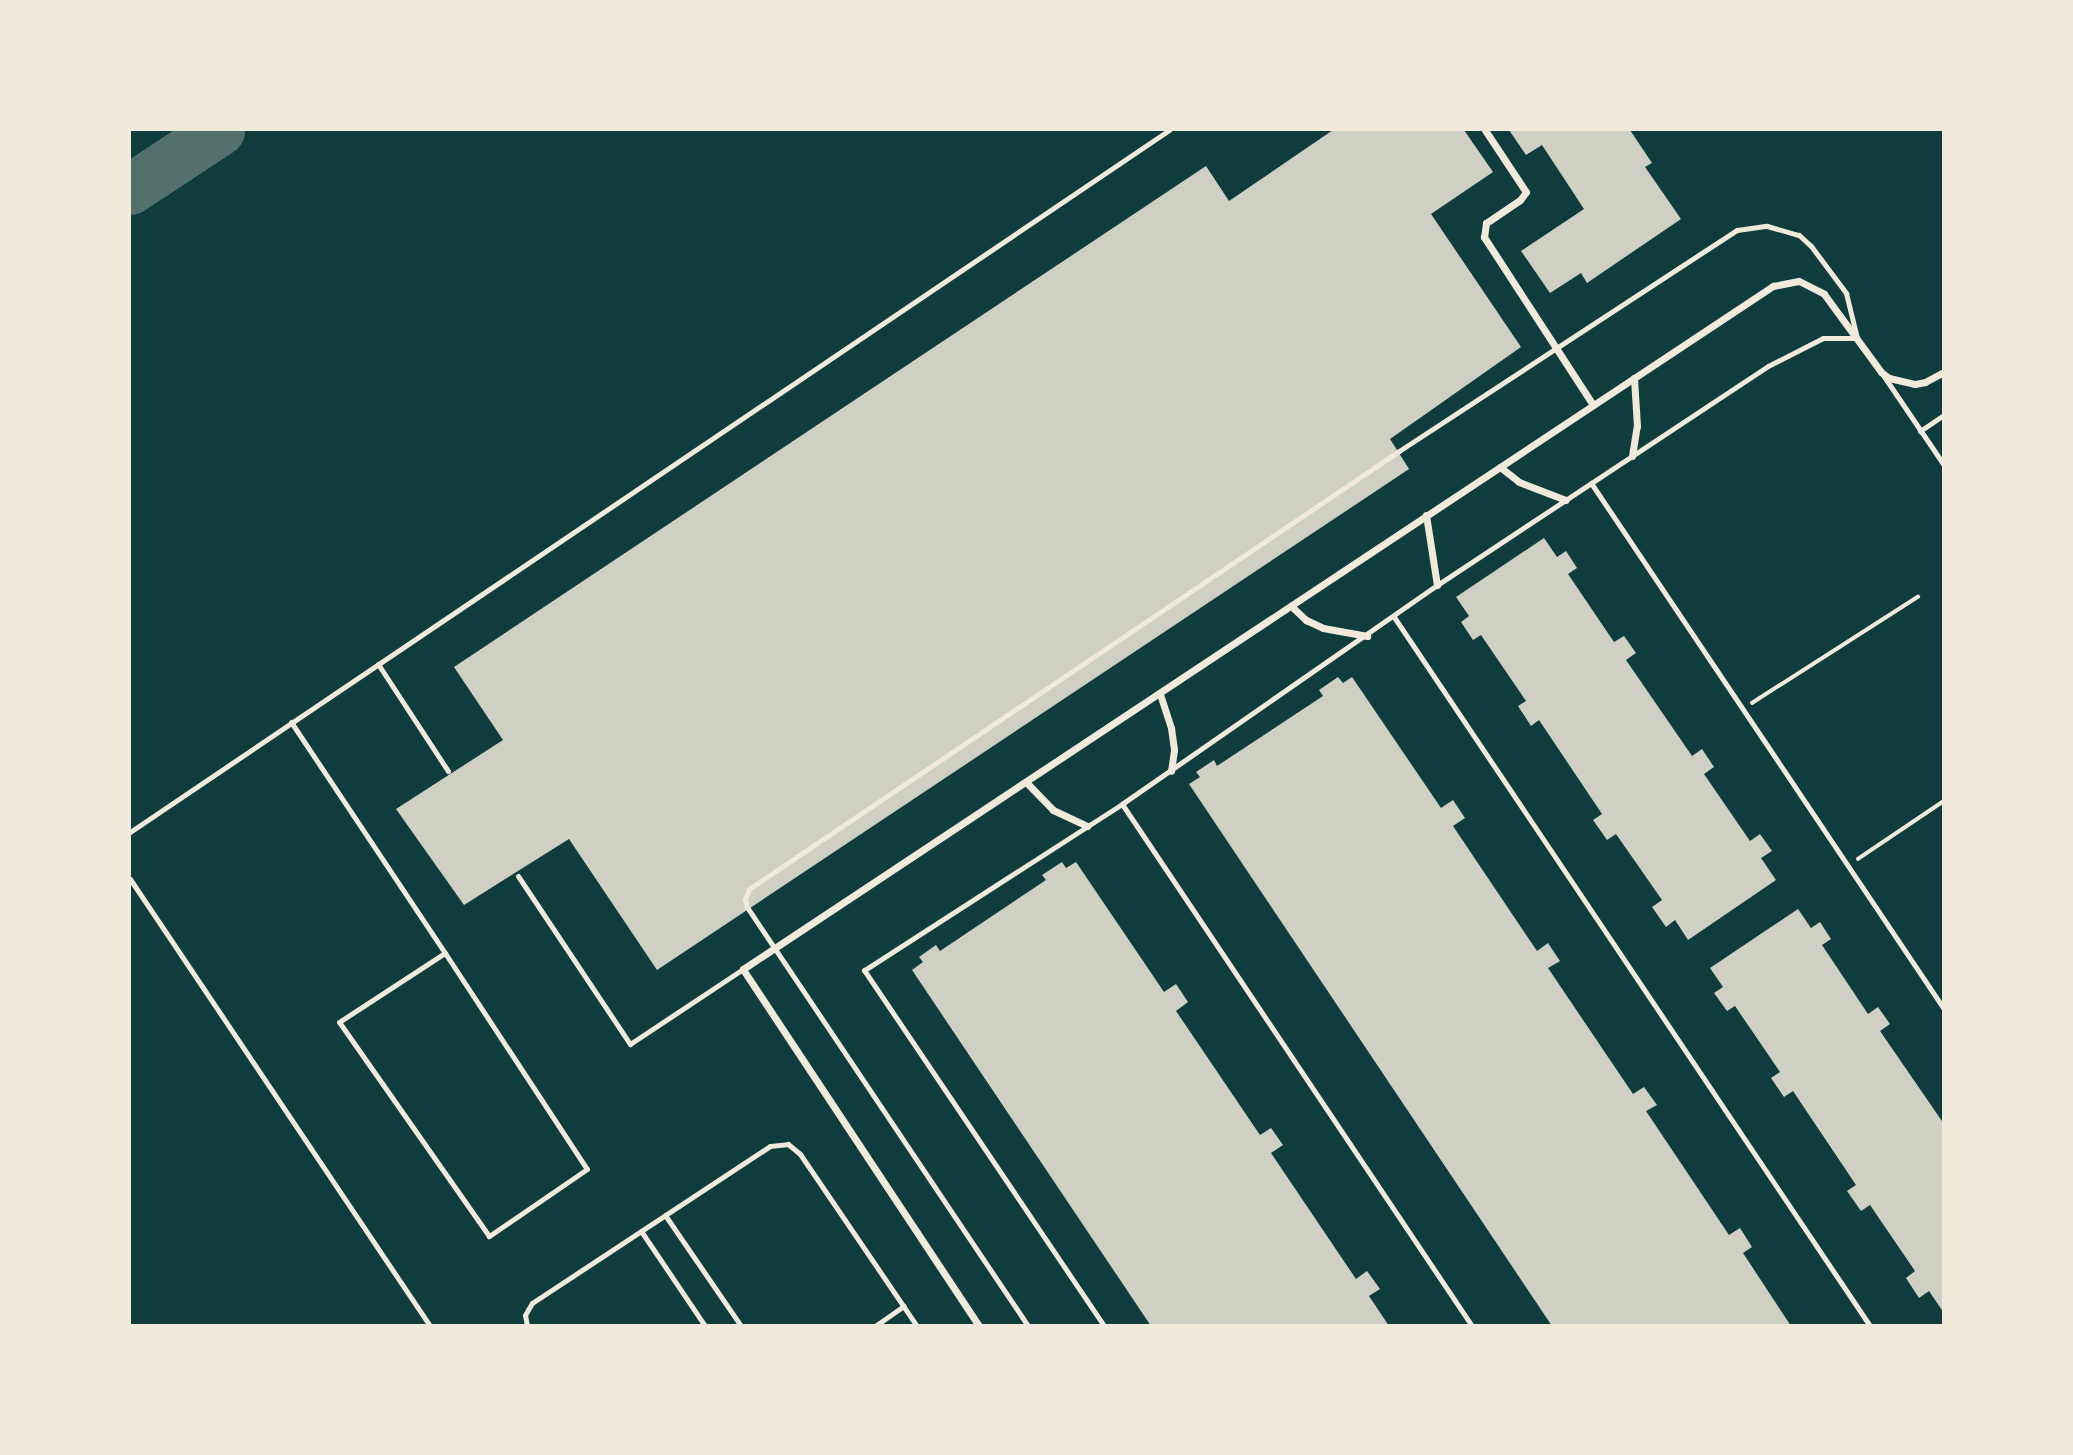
<!DOCTYPE html>
<style>
body{margin:0}
#map{position:relative;width:2073px;height:1455px;overflow:hidden;background:#0f3d3e;font-family:"Fira Sans Condensed",sans-serif}
div>[style]{position:absolute}
.taxiway>*{height:51px;margin:-25.5px;padding:0 25.5px;transform-origin:25.5px;border-radius:25.5px;background:#53706d}
.building>*{inset:0;background:#cfcfc3}
.path>*{height:3.5px;margin:-1.75px;padding:0 1.75px;transform-origin:1.75px;border-radius:1.75px;background:#f1e9da}
.service>*{height:5px;margin:-2.5px;padding:0 2.5px;transform-origin:2.5px;border-radius:2.5px;background:#f1e9da}
.minor>*{height:7px;margin:-3.5px;padding:0 3.5px;transform-origin:3.5px;border-radius:3.5px;background:#f1e9da}
span{translate:-50% -50%;white-space:nowrap;text-align:center;line-height:1.15;-webkit-text-stroke:6px #f1e9da;paint-order:stroke}
.frame{position:absolute;inset:0;border:131px solid #f1e9da;pointer-events:none}
</style>
<div id="map">
<div class="taxiway">
<div style="left:130px;top:189px;width:107px;rotate:-33.5deg"></div>
</div>
<div class="building">
<div style="clip-path:polygon(1333px 130px,1464px 130px,1493px 172px,1431px 214px,1521px 347px,1390px 439px,1409px 469px,657px 970px,569px 839px,464px 905px,396px 809px,503px 740px,454px 667px,1206px 166px,1229px 201px)"></div>
<div style="clip-path:polygon(1509px 130px,1630px 130px,1652px 163px,1645px 167px,1681px 219px,1587px 283px,1581px 273px,1550px 293px,1521px 251px,1584px 209px,1542px 145px,1526px 155px)"></div>
<div style="clip-path:polygon(1544px 538px,1557px 557px,1566px 551px,1577px 568px,1568px 574px,1614px 642px,1624px 636px,1636px 653px,1626px 660px,1692px 756px,1702px 749px,1714px 767px,1704px 774px,1750px 841px,1760px 834px,1772px 851px,1761px 858px,1776px 880px,1688px 940px,1675px 920px,1666px 927px,1652px 907px,1662px 900px,1616px 834px,1607px 840px,1593px 820px,1602px 814px,1539px 720px,1531px 726px,1518px 706px,1526px 701px,1481px 635px,1473px 640px,1461px 622px,1469px 616px,1456px 597px)"></div>
<div style="clip-path:polygon(1338px 677px,1343px 683px,1352px 677px,1441px 808px,1453px 800px,1465px 818px,1453px 826px,1537px 951px,1548px 943px,1560px 961px,1548px 968px,1633px 1094px,1644px 1087px,1657px 1105px,1646px 1111px,1729px 1235px,1740px 1228px,1752px 1247px,1743px 1253px,1791px 1326px,1552px 1326px,1189px 784px,1200px 777px,1196px 772px,1214px 760px,1217px 766px,1323px 696px,1319px 690px)"></div>
<div style="clip-path:polygon(1062px 862px,1066px 868px,1076px 862px,1164px 992px,1176px 984px,1188px 1002px,1176px 1011px,1260px 1135px,1271px 1128px,1283px 1145px,1271px 1153px,1356px 1279px,1367px 1271px,1380px 1289px,1369px 1296px,1389px 1326px,1151px 1326px,912px 970px,923px 962px,919px 957px,936px 945px,940px 951px,1046px 880px,1042px 875px)"></div>
<div style="clip-path:polygon(1798px 909px,1811px 928px,1820px 922px,1831px 939px,1822px 945px,1868px 1014px,1878px 1007px,1890px 1024px,1880px 1031px,1944px 1124px,1944px 1313px,1929px 1291px,1919px 1298px,1906px 1278px,1915px 1271px,1870px 1205px,1861px 1211px,1847px 1191px,1856px 1185px,1793px 1091px,1784px 1097px,1771px 1078px,1780px 1072px,1735px 1006px,1727px 1011px,1714px 993px,1723px 987px,1710px 968px)"></div>
</div>
<div class="path">
<div style="left:1752px;top:703px;width:197px;rotate:-32.6deg"></div>
<div style="left:1858px;top:859px;width:104px;rotate:-34deg"></div>
</div>
<div class="service">
<div style="left:1883px;top:375px;width:109px;rotate:55.9deg"></div>
<div style="left:1920px;top:431px;width:29px;rotate:-34deg"></div>
<div style="left:1591px;top:483px;width:633px;rotate:56.13deg"></div>
<div style="left:1394px;top:617px;width:854px;rotate:56.12deg"></div>
<div style="left:378px;top:664px;width:128px;rotate:56.8deg"></div>
<div style="left:291px;top:722px;width:278px;rotate:56.3deg"></div>
<div style="left:445px;top:953px;width:258px;rotate:56.7deg"></div>
<div style="left:587px;top:1169px;width:119px;rotate:145.6deg"></div>
<div style="left:489px;top:1236px;width:261px;rotate:-125deg"></div>
<div style="left:339px;top:1022px;width:126px;rotate:-33.1deg"></div>
<div style="left:1122px;top:804px;width:628px;rotate:56.16deg"></div>
<div style="left:130px;top:832px;width:1254px;rotate:-34.04deg"></div>
<div style="left:518px;top:876px;width:202px;rotate:56.3deg"></div>
<div style="left:630px;top:1044px;width:136px;rotate:-33.6deg"></div>
<div style="left:130px;top:879px;width:538px;rotate:56.13deg"></div>
<div style="left:665px;top:1215px;width:135px;rotate:55.6deg"></div>
<div style="left:641px;top:1231px;width:115px;rotate:56deg"></div>
<div style="left:527px;top:1326px;width:11px;rotate:-100deg"></div>
<div style="left:525px;top:1315px;width:14px;rotate:-60deg"></div>
<div style="left:532px;top:1303px;width:285px;rotate:-33.4deg"></div>
<div style="left:770px;top:1146px;width:18px;rotate:-6deg"></div>
<div style="left:788px;top:1144px;width:16px;rotate:40deg"></div>
<div style="left:800px;top:1154px;width:208px;rotate:55.8deg"></div>
<div style="left:875px;top:1326px;width:35px;rotate:-35deg"></div>
<div style="left:1028px;top:1326px;width:505px;rotate:-123.85deg"></div>
<div style="left:747px;top:907px;width:8px;rotate:-104deg"></div>
<div style="left:745px;top:899px;width:11px;rotate:-68deg"></div>
<div style="left:749px;top:889px;width:784px;rotate:-33.97deg"></div>
<div style="left:1399px;top:451px;width:404px;rotate:-33.2deg"></div>
<div style="left:1737px;top:230px;width:30px;rotate:-8deg"></div>
<div style="left:1767px;top:226px;width:33px;rotate:16deg"></div>
<div style="left:1799px;top:235px;width:16px;rotate:43deg"></div>
<div style="left:1811px;top:246px;width:59px;rotate:53.3deg"></div>
<div style="left:1846px;top:293px;width:46px;rotate:76.3deg"></div>
<div style="left:1857px;top:338px;width:34px;rotate:180deg"></div>
<div style="left:1823px;top:338px;width:62px;rotate:153deg"></div>
<div style="left:1768px;top:366px;width:397px;rotate:146.5deg"></div>
<div style="left:1437px;top:585px;width:384px;rotate:145.2deg"></div>
<div style="left:1122px;top:804px;width:307px;rotate:147.2deg"></div>
<div style="left:864px;top:970px;width:429px;rotate:56deg"></div>
</div>
<div class="minor">
<div style="left:1485px;top:130px;width:74px;rotate:56.5deg"></div>
<div style="left:1526px;top:192px;width:10px;rotate:127deg"></div>
<div style="left:1520px;top:200px;width:41px;rotate:145.9deg"></div>
<div style="left:1486px;top:223px;width:14px;rotate:98deg"></div>
<div style="left:1484px;top:237px;width:200px;rotate:57deg"></div>
<div style="left:1632px;top:456px;width:30px;rotate:-81deg"></div>
<div style="left:1637px;top:426px;width:48px;rotate:-93.6deg"></div>
<div style="left:1500px;top:467px;width:24px;rotate:38deg"></div>
<div style="left:1519px;top:482px;width:50px;rotate:21deg"></div>
<div style="left:1426px;top:515px;width:71px;rotate:81.1deg"></div>
<div style="left:1291px;top:606px;width:21px;rotate:43deg"></div>
<div style="left:1306px;top:620px;width:19px;rotate:25deg"></div>
<div style="left:1323px;top:628px;width:45px;rotate:10.3deg"></div>
<div style="left:1160px;top:694px;width:36px;rotate:72deg"></div>
<div style="left:1171px;top:728px;width:22px;rotate:82deg"></div>
<div style="left:1174px;top:750px;width:21px;rotate:98deg"></div>
<div style="left:1027px;top:783px;width:37px;rotate:46deg"></div>
<div style="left:1053px;top:810px;width:38px;rotate:25deg"></div>
<div style="left:979px;top:1326px;width:428px;rotate:-123.5deg"></div>
<div style="left:743px;top:969px;width:1236px;rotate:-33.55deg"></div>
<div style="left:1773px;top:286px;width:26px;rotate:-11deg"></div>
<div style="left:1799px;top:281px;width:28px;rotate:27deg"></div>
<div style="left:1824px;top:294px;width:97px;rotate:53.8deg"></div>
<div style="left:1881px;top:372px;width:10px;rotate:37deg"></div>
<div style="left:1889px;top:378px;width:27px;rotate:13deg"></div>
<div style="left:1915px;top:384px;width:10px;rotate:-11deg"></div>
<div style="left:1925px;top:382px;width:21px;rotate:-28deg"></div>
</div>
<div class="frame"></div>
</div>
